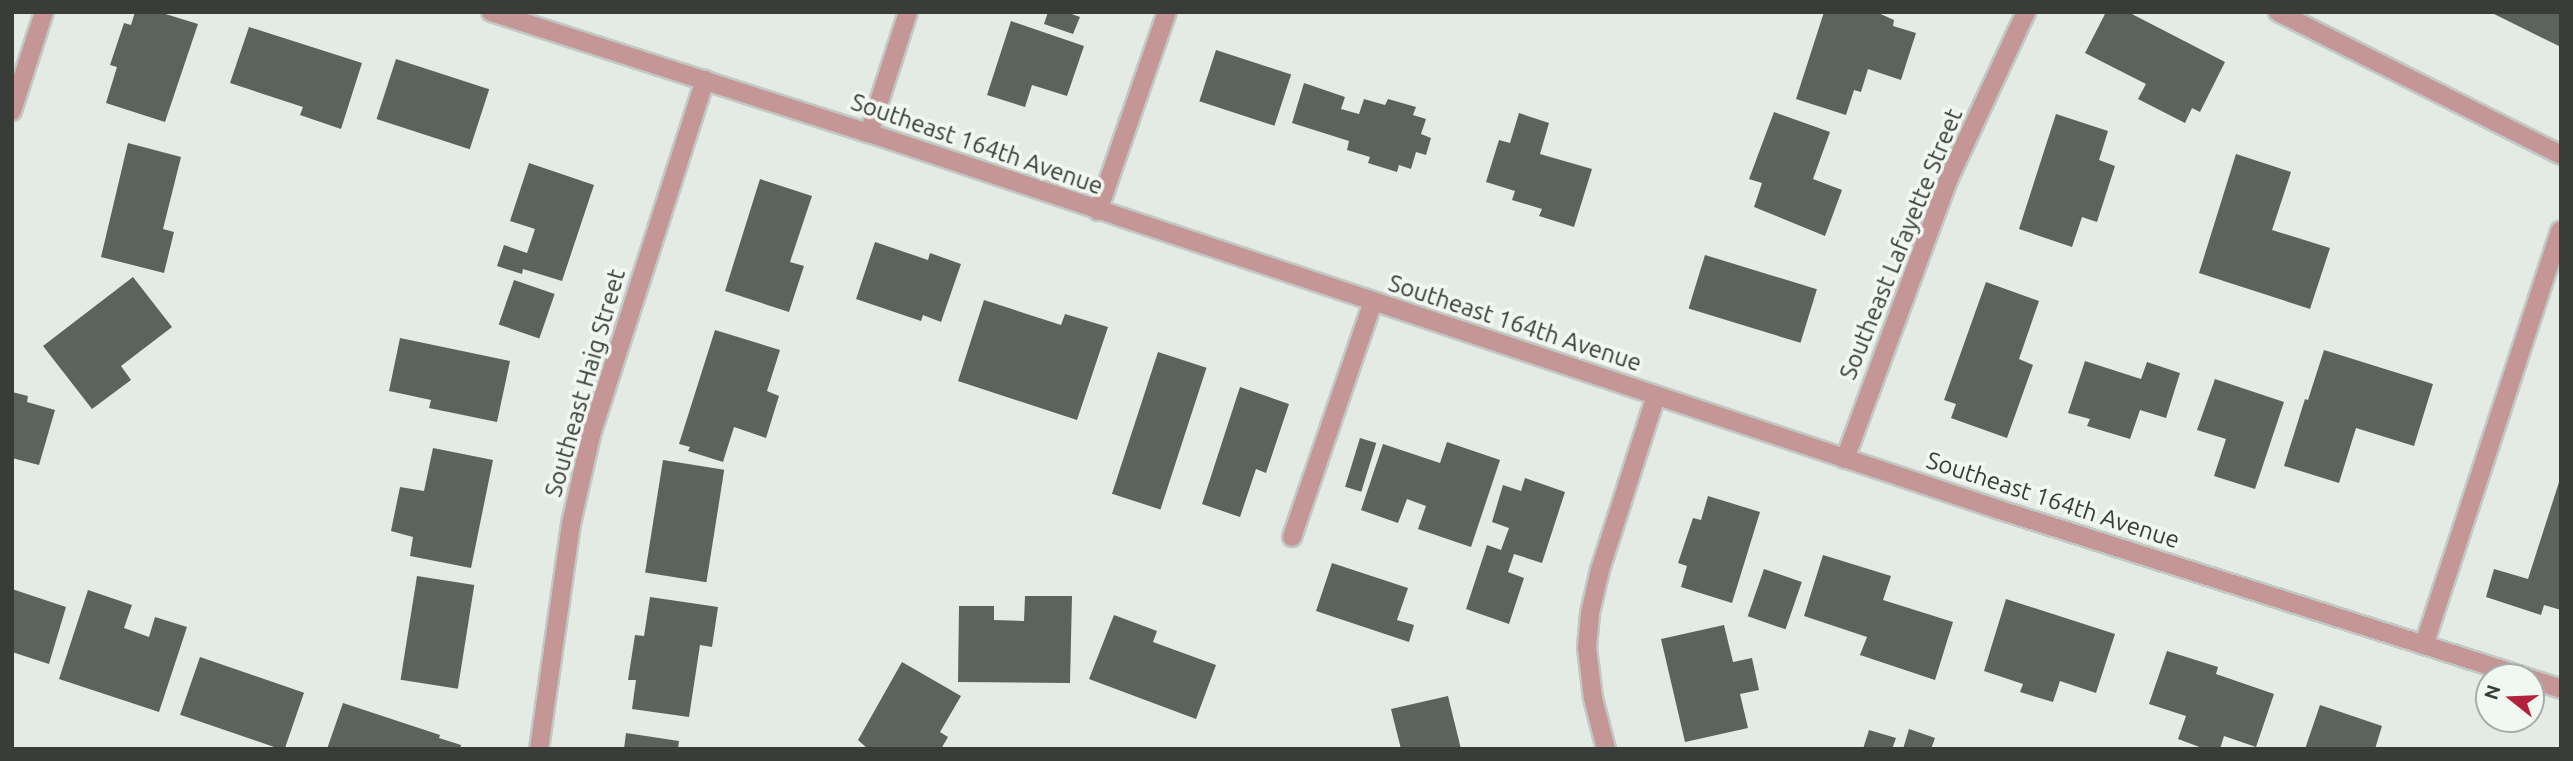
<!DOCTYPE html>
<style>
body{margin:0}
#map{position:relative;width:2573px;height:761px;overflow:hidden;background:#e4ebe5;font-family:Ubuntu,sans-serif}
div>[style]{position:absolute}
.building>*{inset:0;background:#5c625d;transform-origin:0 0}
.roads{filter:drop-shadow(2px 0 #c2c8c3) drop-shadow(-2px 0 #c2c8c3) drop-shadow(0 2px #c2c8c3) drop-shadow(0 -2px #c2c8c3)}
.lane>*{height:18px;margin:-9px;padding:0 9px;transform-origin:9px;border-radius:9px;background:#c49696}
.street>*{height:18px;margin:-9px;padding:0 9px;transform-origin:9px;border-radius:9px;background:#c49696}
span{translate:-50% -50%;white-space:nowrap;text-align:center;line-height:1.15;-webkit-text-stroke:7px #f1f8f2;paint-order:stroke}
.street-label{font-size:24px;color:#393c39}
.frame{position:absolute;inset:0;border:14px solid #393c39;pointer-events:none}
.north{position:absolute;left:2475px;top:663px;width:70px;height:70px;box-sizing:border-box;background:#f1f8f2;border:2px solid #a7ada8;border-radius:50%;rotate:288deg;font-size:19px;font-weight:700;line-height:28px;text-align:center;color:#393c39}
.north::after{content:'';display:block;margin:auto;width:24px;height:32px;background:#b4213a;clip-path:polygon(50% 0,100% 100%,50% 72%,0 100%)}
</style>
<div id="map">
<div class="building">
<div style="clip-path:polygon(135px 12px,159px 12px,198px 24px,165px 122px,106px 103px,117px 67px,110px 65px,124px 23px,131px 25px)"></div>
<div style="clip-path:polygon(1048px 12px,1066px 12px,1080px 17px,1073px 34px,1044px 24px)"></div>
<div style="clip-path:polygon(1824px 12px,1876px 12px,1894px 20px,1893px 26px,1916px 33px,1901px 80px,1868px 69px,1861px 92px,1854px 90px,1846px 115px,1796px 99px)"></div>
<div style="clip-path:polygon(2106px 12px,2128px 12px,2225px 62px,2200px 112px,2192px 108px,2185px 123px,2138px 99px,2146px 84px,2085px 53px)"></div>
<div style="clip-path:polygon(2490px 12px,2561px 12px,2561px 47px)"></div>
<div style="clip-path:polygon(1011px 21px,1084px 46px,1067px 96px,1032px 85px,1025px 107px,987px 95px)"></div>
<div style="clip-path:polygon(249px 27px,362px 63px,341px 129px,300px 115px,303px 107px,230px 83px)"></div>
<div style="left:1216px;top:50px;width:79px;height:54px;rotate:18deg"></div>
<div style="left:396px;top:59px;width:98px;height:63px;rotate:18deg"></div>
<div style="clip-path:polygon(1304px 83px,1345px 97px,1341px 109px,1359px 114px,1364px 99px,1385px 105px,1388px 99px,1416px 107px,1413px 115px,1426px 119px,1421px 134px,1431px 138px,1426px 155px,1416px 152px,1411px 169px,1399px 165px,1397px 172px,1368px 163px,1370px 157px,1347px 150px,1349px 141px,1292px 123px)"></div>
<div style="clip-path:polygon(1774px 112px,1830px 132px,1813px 179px,1842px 190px,1825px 236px,1754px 207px,1762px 183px,1749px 179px)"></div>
<div style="clip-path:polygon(1519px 113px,1549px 123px,1540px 154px,1592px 169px,1574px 227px,1539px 216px,1542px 209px,1512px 200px,1515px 191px,1486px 182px,1499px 140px,1510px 143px)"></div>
<div style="clip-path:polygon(2056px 114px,2108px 131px,2099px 160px,2115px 166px,2097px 222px,2082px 217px,2072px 247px,2019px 229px)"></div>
<div style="clip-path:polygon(128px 143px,181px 157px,163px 229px,174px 232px,164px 273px,101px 257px)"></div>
<div style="clip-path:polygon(2236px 154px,2291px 172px,2272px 230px,2330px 248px,2310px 309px,2199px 273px)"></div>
<div style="clip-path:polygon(529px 163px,594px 185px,562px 281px,523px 269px,522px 274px,497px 266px,504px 245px,527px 253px,535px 229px,510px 221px)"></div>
<div style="clip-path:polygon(760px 179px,812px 196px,790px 262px,804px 266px,789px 312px,725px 291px)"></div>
<div style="clip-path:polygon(875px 242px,928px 260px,930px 253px,961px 264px,941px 322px,923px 315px,921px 321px,856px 299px)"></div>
<div style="left:1705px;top:255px;width:117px;height:56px;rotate:17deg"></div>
<div style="clip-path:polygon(133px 277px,172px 327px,121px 366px,131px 380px,92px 409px,43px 346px)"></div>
<div style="left:514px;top:280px;width:43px;height:47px;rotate:19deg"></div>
<div style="clip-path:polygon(1986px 282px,2039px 301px,2019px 359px,2033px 365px,2007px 438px,1951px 418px,1956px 404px,1944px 400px)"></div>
<div style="clip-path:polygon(984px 300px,1061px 325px,1065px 314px,1108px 327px,1077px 420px,958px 381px)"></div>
<div style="clip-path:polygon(715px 330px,780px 350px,767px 391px,779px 396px,766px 438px,734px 427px,723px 462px,688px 451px,690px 447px,679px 444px)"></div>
<div style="clip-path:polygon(400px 338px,510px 361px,497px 422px,429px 408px,431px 400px,389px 391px)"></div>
<div style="clip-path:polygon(2324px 350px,2433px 384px,2414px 446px,2356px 428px,2339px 483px,2284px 466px,2305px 399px,2308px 400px)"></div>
<div style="left:1158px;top:352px;width:51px;height:149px;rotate:18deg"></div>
<div style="clip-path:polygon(2085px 361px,2141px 379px,2147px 362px,2180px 373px,2166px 418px,2140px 410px,2130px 439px,2087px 426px,2090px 419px,2068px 413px)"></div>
<div style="clip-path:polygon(2215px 379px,2284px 402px,2255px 489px,2214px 476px,2226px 439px,2197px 430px)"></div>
<div style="clip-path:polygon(1240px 387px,1289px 404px,1266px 473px,1256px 469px,1240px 517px,1202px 504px)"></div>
<div style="clip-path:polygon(12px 392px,28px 396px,27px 402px,55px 410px,39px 465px,12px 458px)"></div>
<div style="left:1360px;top:438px;width:17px;height:51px;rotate:17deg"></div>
<div style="clip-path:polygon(1447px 442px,1500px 460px,1471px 547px,1418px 529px,1426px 506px,1407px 499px,1398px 523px,1361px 510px,1383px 444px,1440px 463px)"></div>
<div style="clip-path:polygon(433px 448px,493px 460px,471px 568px,410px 556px,413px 537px,391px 531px,400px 487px,424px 491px)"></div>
<div style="left:663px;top:460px;width:62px;height:114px;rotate:9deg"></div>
<div style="clip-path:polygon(1525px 478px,1565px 492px,1542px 563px,1514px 554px,1508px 572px,1524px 578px,1509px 624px,1466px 609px,1487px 545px,1501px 550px,1509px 528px,1492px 522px,1503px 485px,1521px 491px)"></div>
<div style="clip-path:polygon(2560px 479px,2561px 610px,2544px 605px,2541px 615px,2486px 597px,2494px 569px,2528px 579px)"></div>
<div style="clip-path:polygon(1708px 496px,1760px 512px,1732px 603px,1681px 587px,1687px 566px,1678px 563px,1693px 518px,1701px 520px)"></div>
<div style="clip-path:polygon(1823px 555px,1891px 576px,1883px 600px,1953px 622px,1935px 680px,1860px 655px,1867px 637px,1804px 616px)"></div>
<div style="clip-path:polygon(1332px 563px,1408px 588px,1397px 620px,1414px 625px,1409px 642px,1316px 611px)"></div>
<div style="left:1764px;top:569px;width:40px;height:50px;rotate:19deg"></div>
<div style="left:417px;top:576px;width:58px;height:105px;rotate:9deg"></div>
<div style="clip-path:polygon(12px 589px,66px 607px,49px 664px,12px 652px)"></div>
<div style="clip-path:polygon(88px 590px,132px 605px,124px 628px,149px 637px,155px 617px,187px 627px,159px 712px,59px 679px)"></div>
<div style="clip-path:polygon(1025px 596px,1072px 596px,1070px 683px,958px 682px,959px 606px,994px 606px,994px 620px,1024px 621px)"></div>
<div style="clip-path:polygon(650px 597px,718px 607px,712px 647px,700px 645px,689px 717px,632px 709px,636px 680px,628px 680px,635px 635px,644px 636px)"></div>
<div style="clip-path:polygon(2006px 599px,2115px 634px,2096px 693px,2060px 681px,2053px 702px,2020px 692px,2023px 684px,1984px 671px)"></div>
<div style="clip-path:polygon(1114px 615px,1157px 631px,1153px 642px,1216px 665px,1196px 719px,1089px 679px)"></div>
<div style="clip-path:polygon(1724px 625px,1733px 662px,1752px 658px,1759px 690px,1740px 694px,1748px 728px,1685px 742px,1661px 639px)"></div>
<div style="clip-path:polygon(2167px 651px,2218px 667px,2216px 674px,2274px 694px,2256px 747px,2224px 736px,2220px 749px,2205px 749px,2178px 739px,2186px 716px,2149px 704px)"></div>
<div style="left:200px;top:657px;width:110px;height:61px;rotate:19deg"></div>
<div style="clip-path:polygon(902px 662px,961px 696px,940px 732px,948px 737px,941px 749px,868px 749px,858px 740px)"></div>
<div style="clip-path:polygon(1448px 696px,1461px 749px,1401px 749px,1391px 709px)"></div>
<div style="clip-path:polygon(343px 703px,440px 735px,439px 738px,461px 745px,460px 749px,327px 749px)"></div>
<div style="clip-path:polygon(2320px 705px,2382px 726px,2375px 749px,2305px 749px)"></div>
<div style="clip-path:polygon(1909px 729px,1935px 738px,1931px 749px,1903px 749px)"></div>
<div style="clip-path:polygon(1869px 730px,1896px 738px,1892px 749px,1863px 749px)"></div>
<div style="clip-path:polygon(626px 733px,679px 741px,678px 749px,624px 749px)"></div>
</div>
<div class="roads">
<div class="lane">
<div style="left:1098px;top:211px;width:211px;rotate:-70.9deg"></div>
<div style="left:1292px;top:537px;width:249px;rotate:-71deg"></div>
<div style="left:2424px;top:645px;width:436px;rotate:-71.8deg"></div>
</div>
<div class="street">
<div style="left:491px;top:12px;width:397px;rotate:17.8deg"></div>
<div style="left:869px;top:133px;width:1192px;rotate:18.43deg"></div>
<div style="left:2000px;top:510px;width:551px;rotate:17.65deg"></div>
<div style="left:2278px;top:12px;width:317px;rotate:26.8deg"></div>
<div style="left:12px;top:111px;width:104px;rotate:-72.1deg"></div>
<div style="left:869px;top:133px;width:127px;rotate:-72.1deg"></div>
<div style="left:1845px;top:459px;width:300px;rotate:-69.7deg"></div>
<div style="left:1949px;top:178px;width:183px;rotate:-65.1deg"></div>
<div style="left:2531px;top:679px;width:32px;rotate:18deg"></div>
<div style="left:539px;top:749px;width:227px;rotate:-81.9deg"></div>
<div style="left:571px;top:524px;width:91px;rotate:-77.3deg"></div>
<div style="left:591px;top:435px;width:373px;rotate:-72.2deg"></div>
<div style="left:1606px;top:749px;width:53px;rotate:-104.3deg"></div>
<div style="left:1593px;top:698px;width:50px;rotate:-96.8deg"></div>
<div style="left:1587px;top:648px;width:35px;rotate:-85deg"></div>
<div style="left:1590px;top:613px;width:44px;rotate:-76.9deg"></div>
<div style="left:1600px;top:570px;width:183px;rotate:-72.2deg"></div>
</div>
</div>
<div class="street-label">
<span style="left:977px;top:144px;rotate:19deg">Southeast 164th Avenue</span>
<span style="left:1901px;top:244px;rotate:-68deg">Southeast Lafayette Street</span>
<span style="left:1515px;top:323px;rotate:18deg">Southeast 164th Avenue</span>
<span style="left:585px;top:383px;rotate:-74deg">Southeast Haig Street</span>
<span style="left:2053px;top:500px;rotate:18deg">Southeast 164th Avenue</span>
</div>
<div class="frame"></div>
<div class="north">N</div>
</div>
